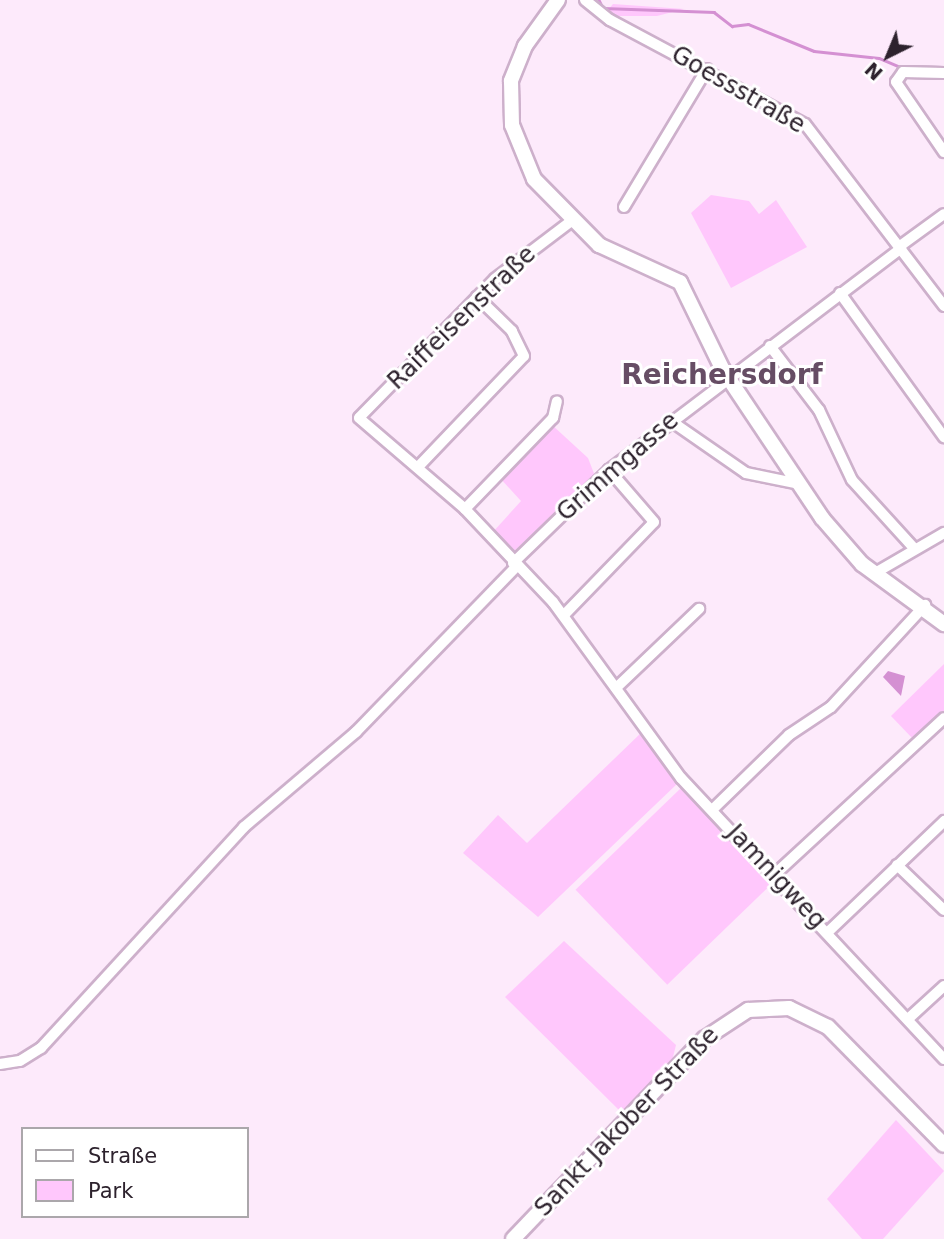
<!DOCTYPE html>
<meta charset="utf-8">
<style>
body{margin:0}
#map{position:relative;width:944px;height:1239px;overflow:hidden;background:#fdeafb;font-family:"DejaVu Sans",sans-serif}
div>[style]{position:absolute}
.green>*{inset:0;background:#ffc7fc;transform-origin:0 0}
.water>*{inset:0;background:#d490d2}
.stream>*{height:2.5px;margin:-1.25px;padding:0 1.25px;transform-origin:1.25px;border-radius:1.25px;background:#d490d2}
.roads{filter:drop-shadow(2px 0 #cdb0cb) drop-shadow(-2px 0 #cdb0cb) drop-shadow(0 2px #cdb0cb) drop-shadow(0 -2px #cdb0cb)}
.minor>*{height:10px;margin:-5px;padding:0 5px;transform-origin:5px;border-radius:5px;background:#fff}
.major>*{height:14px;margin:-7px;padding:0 7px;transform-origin:7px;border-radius:7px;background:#fff}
span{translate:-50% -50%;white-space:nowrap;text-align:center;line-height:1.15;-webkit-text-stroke:6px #fff;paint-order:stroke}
.street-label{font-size:24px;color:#2d222d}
.quarter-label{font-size:28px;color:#664d64;font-weight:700}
.legend{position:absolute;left:21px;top:1127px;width:228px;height:91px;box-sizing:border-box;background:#fff;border:2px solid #aba7ab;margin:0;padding:9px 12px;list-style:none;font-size:21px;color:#2d222d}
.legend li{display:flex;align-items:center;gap:14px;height:35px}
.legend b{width:35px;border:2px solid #aba7ab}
.north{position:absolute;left:853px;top:21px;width:70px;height:70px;-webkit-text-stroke:5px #fff;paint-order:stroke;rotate:223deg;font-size:19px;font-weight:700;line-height:28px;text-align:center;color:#2d222d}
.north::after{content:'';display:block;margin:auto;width:24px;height:32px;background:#2d222d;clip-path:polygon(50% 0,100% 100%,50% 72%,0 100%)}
</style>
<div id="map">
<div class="green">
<div style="clip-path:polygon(613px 4px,684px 9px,657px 16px,612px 16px,607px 11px)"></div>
<div style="clip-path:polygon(711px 195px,749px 201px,759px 214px,776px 200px,807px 247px,731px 288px,691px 213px)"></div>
<div style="clip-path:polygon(551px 424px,588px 458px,595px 476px,510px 555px,492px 533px,521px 501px,499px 477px)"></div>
<div style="clip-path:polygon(944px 664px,944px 713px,914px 740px,891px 716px)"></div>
<div style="clip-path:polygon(642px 732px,678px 783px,538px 917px,463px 853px,498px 815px,527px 843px)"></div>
<div style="left:682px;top:787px;width:132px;height:148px;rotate:46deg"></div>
<div style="clip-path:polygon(564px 941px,676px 1045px,672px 1061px,622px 1113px,505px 997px)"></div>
<div style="clip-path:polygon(896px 1120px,944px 1171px,883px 1239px,862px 1239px,827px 1199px)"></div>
</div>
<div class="water">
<div style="clip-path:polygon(888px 671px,905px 676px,901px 696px,883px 677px)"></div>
</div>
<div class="stream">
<div style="left:599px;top:0;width:9px;rotate:63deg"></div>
<div style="left:603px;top:8px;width:111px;rotate:2.1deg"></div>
<div style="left:714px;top:12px;width:23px;rotate:38deg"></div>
<div style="left:732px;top:26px;width:16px;rotate:-7deg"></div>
<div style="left:748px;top:24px;width:71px;rotate:22.2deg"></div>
<div style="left:814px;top:51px;width:65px;rotate:6.1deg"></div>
<div style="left:879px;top:58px;width:25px;rotate:23deg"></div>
</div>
<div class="roads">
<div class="minor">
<div style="left:585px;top:0;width:32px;rotate:39deg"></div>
<div style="left:610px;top:20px;width:221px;rotate:28.1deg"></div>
<div style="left:805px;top:124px;width:229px;rotate:52.6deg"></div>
<div style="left:944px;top:73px;width:41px;rotate:-178.6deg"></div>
<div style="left:903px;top:72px;width:12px;rotate:125deg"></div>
<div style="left:896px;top:82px;width:85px;rotate:55.6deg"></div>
<div style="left:624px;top:207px;width:161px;rotate:-59deg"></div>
<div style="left:570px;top:222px;width:94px;rotate:142.8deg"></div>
<div style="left:495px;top:279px;width:194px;rotate:134.4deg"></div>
<div style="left:359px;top:418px;width:140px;rotate:40.6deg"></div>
<div style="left:465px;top:509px;width:128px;rotate:46.6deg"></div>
<div style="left:553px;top:602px;width:218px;rotate:54deg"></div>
<div style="left:681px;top:778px;width:385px;rotate:46.9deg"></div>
<div style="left:900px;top:246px;width:54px;rotate:-36deg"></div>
<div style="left:840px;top:293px;width:178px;rotate:54.2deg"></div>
<div style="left:770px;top:346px;width:81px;rotate:52.6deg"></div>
<div style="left:819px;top:410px;width:77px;rotate:64.8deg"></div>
<div style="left:852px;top:480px;width:91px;rotate:47.7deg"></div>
<div style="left:671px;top:421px;width:91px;rotate:34.7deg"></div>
<div style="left:746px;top:473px;width:54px;rotate:11.7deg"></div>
<div style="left:418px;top:467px;width:153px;rotate:-46.3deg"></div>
<div style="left:524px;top:356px;width:28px;rotate:-116deg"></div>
<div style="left:512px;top:331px;width:49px;rotate:-135.8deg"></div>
<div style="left:465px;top:509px;width:127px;rotate:-46deg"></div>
<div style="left:553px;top:418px;width:17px;rotate:-77deg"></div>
<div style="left:513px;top:563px;width:134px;rotate:-44.1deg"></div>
<div style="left:609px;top:470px;width:367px;rotate:-37.2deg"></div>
<div style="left:875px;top:573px;width:80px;rotate:-30.1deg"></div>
<div style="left:564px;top:615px;width:129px;rotate:-45.9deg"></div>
<div style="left:654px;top:522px;width:69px;rotate:-130.9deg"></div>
<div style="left:616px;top:688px;width:115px;rotate:-43.6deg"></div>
<div style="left:712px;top:810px;width:107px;rotate:-44.2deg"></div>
<div style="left:789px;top:735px;width:50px;rotate:-33.7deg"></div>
<div style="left:831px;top:707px;width:139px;rotate:-47.3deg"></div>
<div style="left:897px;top:865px;width:65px;rotate:43.8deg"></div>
<div style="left:774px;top:875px;width:231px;rotate:-42.7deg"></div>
<div style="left:828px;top:932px;width:161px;rotate:-43.7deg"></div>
<div style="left:908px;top:1019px;width:49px;rotate:-42.5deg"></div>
<div style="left:0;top:1064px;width:20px;rotate:-9deg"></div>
<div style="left:20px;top:1061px;width:25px;rotate:-32deg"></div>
<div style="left:41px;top:1048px;width:300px;rotate:-47.4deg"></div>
<div style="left:244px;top:827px;width:147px;rotate:-40.3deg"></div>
<div style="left:356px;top:732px;width:230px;rotate:-45.9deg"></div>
</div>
<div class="major">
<div style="left:558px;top:0;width:57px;rotate:125.7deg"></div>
<div style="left:525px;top:46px;width:38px;rotate:112deg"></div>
<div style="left:511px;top:81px;width:44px;rotate:88.7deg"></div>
<div style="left:512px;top:125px;width:58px;rotate:67.8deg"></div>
<div style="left:534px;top:179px;width:93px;rotate:45.4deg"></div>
<div style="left:599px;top:245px;width:89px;rotate:24.6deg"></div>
<div style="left:680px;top:282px;width:98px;rotate:64deg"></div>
<div style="left:723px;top:370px;width:178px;rotate:56.2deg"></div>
<div style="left:822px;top:518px;width:61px;rotate:49deg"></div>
<div style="left:862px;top:564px;width:102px;rotate:36.2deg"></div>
<div style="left:513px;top:1239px;width:277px;rotate:-46.3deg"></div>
<div style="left:704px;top:1039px;width:53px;rotate:-33.4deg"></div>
<div style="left:748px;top:1010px;width:41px;rotate:-2.8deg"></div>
<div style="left:789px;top:1008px;width:43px;rotate:26deg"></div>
<div style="left:828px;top:1027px;width:165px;rotate:45.5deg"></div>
</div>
</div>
<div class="street-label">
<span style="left:738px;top:90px;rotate:30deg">Goessstraße</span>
<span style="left:462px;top:318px;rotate:-44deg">Raiffeisenstraße</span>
<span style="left:618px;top:467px;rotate:-41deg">Grimmgasse</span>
<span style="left:776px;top:877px;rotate:47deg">Jamnigweg</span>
<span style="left:627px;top:1122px;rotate:-46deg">Sankt Jakober Straße</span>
</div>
<div class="quarter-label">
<span style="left:722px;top:375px">Reichersdorf</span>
</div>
<ul class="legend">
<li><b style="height:9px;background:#fff"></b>Straße</li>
<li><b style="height:19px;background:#ffc7fc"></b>Park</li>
</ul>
<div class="north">N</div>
</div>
